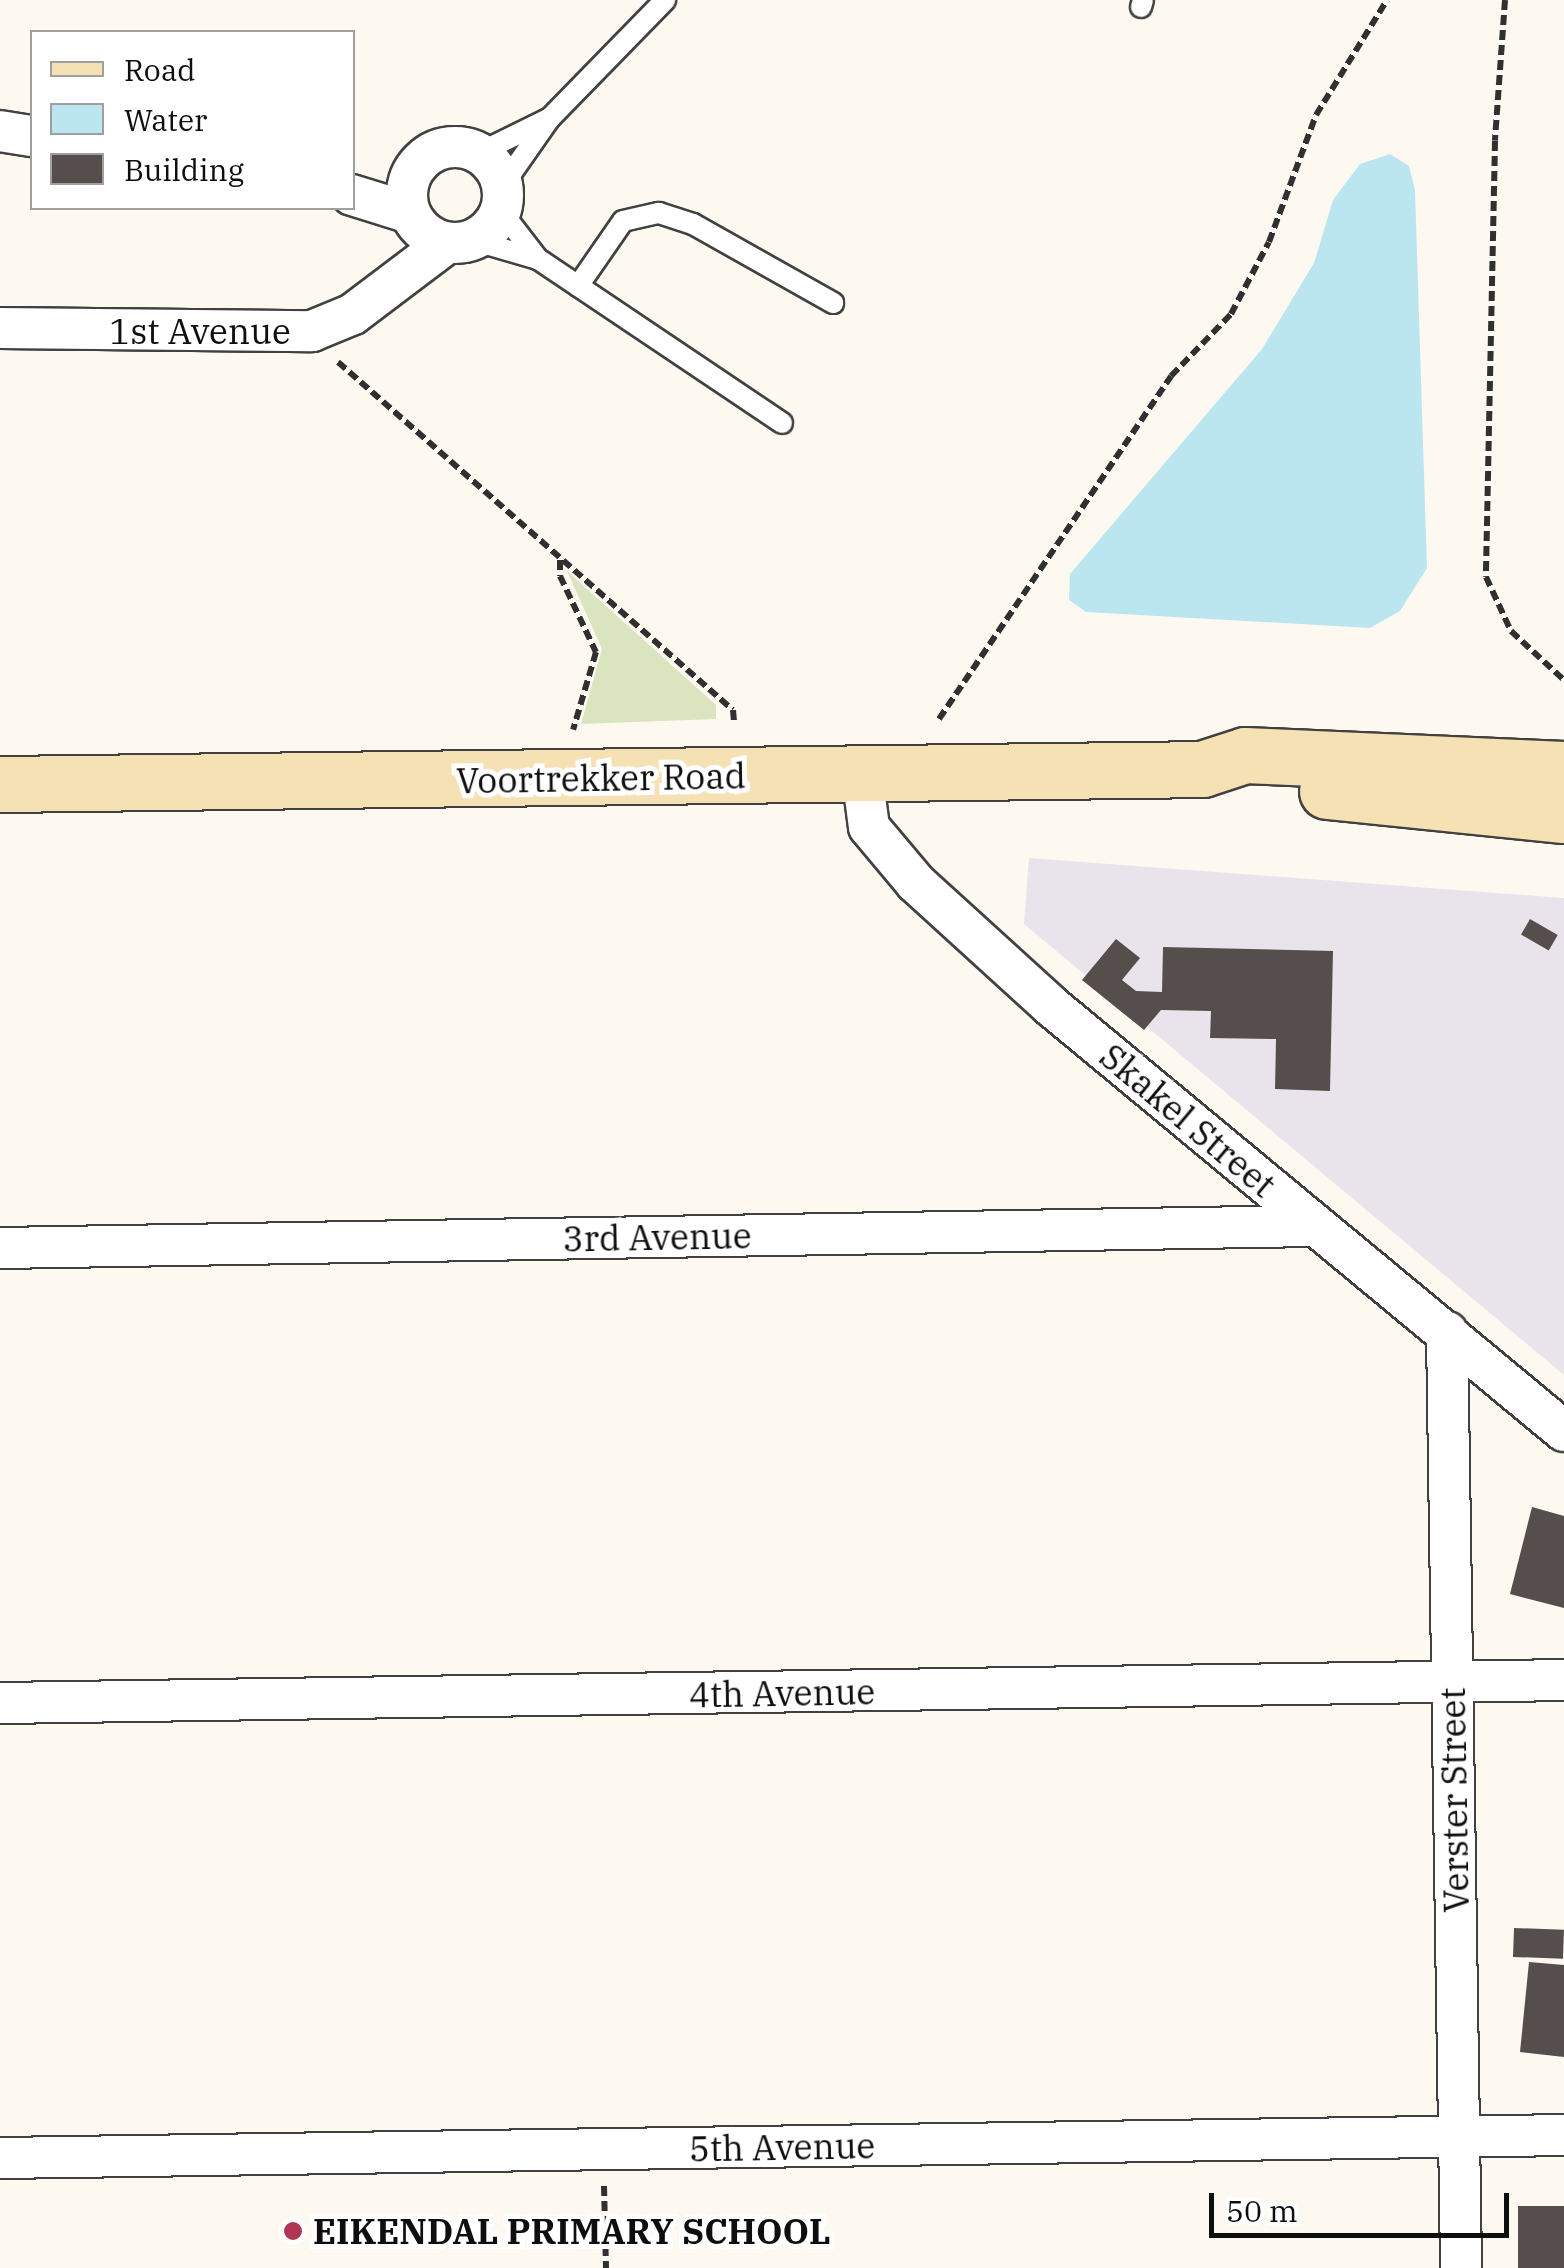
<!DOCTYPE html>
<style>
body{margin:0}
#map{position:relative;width:1564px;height:2268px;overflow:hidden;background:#fdf9f1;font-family:"IBM Plex Serif",serif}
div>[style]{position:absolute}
.industrial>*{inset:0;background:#e9e4ec}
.green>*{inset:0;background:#dae4be}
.water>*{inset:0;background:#bbe6ef}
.building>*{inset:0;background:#564e4c;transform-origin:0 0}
.path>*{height:6px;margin-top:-3px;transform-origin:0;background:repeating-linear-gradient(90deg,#303030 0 10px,transparent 0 15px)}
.roads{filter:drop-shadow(2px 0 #414141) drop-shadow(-2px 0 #414141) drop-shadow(0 2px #414141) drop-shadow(0 -2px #414141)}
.service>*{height:20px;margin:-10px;padding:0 10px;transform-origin:10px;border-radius:10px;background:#fff}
.minor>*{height:40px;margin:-20px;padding:0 20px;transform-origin:20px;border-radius:20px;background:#fff}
.minor>.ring{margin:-20px;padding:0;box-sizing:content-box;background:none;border:40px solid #fff;border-radius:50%}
.secondary>*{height:55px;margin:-27.5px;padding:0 27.5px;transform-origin:27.5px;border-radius:27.5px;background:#f6e1b4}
.dots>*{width:28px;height:28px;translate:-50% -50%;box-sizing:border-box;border:5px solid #fff;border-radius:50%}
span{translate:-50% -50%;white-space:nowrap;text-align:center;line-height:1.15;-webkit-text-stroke:10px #fff;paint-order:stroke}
.street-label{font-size:35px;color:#0e0e0e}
.poi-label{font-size:35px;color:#0e0e0e;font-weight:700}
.left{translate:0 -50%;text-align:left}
.legend{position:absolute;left:30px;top:30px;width:325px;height:180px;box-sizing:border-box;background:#fff;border:2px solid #9f9f9f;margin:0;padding:12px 18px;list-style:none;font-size:30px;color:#0e0e0e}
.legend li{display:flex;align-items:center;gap:20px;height:50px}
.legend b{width:50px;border:2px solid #9f9f9f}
.scale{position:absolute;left:1209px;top:2193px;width:300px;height:45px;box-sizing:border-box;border:5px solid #0e0e0e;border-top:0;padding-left:12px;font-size:30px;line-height:35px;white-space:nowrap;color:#0e0e0e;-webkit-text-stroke:8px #fff;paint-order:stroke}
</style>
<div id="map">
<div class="industrial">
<div style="clip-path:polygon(1029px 858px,1564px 898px,1564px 1375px,1024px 924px)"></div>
</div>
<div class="green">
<div style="clip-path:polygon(567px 571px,716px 705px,716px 719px,581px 724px,602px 649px)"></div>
</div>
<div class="water">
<div style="clip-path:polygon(1390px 154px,1409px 166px,1415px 190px,1427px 568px,1400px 611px,1370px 628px,1086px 612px,1069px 600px,1070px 574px,1262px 349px,1314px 263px,1333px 200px,1360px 164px)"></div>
</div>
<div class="building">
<div style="left:1530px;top:919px;width:32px;height:18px;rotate:30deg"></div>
<div style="clip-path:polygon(1116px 939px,1140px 958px,1122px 980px,1136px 991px,1162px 992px,1163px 947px,1333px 951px,1330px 1091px,1275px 1089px,1276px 1039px,1210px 1038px,1211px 1011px,1161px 1010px,1144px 1030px,1082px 980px)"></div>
<div style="clip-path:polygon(1532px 1507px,1564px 1516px,1564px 1608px,1510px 1594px)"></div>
<div style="left:1514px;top:1928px;width:50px;height:29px;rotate:2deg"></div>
<div style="clip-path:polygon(1529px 1962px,1564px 1965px,1564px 2057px,1520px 2052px)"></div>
<div style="left:1564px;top:2206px;width:62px;height:46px;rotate:90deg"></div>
</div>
<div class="path">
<div style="left:1505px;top:0;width:141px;rotate:94.1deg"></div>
<div style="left:1495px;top:141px;width:436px;rotate:91.2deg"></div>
<div style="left:1486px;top:577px;width:60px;rotate:65.2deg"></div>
<div style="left:1511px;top:631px;width:72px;rotate:42.8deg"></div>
<div style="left:338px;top:362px;width:526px;rotate:41.38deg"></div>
<div style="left:733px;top:710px;width:12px;rotate:85deg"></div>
<div style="left:560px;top:560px;width:16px;rotate:90deg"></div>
<div style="left:560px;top:576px;width:84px;rotate:64.7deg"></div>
<div style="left:596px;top:652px;width:81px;rotate:106.4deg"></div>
<div style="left:939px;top:719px;width:414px;rotate:-55.9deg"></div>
<div style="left:1171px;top:376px;width:86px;rotate:-45.9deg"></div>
<div style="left:1231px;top:314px;width:81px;rotate:-62.2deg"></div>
<div style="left:1269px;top:242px;width:135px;rotate:-69.7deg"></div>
<div style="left:1316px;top:115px;width:135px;rotate:-58.3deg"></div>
<div style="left:604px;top:2186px;width:82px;rotate:88.6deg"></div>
</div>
<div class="roads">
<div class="service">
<div style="left:1141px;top:7px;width:7px;rotate:-74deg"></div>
<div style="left:479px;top:153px;width:77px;rotate:-26.2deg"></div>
<div style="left:503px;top:185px;width:82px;rotate:-55deg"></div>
<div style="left:550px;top:118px;width:165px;rotate:-45.7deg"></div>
<div style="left:501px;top:211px;width:61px;rotate:52.4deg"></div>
<div style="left:538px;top:259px;width:294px;rotate:33.9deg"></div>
<div style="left:472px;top:240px;width:69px;rotate:16.1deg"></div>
<div style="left:578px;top:286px;width:79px;rotate:-55.3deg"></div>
<div style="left:623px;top:221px;width:37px;rotate:-13deg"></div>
<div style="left:659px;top:213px;width:36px;rotate:18deg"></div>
<div style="left:693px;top:224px;width:161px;rotate:29.4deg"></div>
</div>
<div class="minor">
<div style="left:0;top:131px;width:32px;rotate:9deg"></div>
<div class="ring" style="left:407px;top:147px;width:56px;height:56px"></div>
<div style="left:352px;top:195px;width:61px;rotate:17.2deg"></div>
<div style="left:0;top:328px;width:312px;rotate:0.6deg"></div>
<div style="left:312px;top:331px;width:44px;rotate:-22.5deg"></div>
<div style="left:353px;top:314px;width:118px;rotate:-37.1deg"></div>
<div style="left:862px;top:774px;width:53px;rotate:82.5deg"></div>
<div style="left:869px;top:827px;width:73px;rotate:50deg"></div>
<div style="left:916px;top:883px;width:183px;rotate:42.3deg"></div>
<div style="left:1051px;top:1006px;width:666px;rotate:39.64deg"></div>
<div style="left:0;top:1248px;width:1314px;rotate:-0.96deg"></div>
<div style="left:1447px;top:1332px;width:936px;rotate:89.14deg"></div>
<div style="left:0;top:1703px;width:1564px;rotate:-0.84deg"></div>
<div style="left:0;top:2158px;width:1564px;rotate:-0.84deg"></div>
</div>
<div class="secondary">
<div style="left:0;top:784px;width:1202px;rotate:-0.71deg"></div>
<div style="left:1202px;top:769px;width:45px;rotate:-18deg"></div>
<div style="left:1245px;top:755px;width:319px;rotate:2.5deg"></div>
<div style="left:1327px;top:791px;width:238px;rotate:5.8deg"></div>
</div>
</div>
<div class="dots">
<div style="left:293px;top:2231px;background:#af3653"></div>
</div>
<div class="street-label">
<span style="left:200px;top:331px">1st Avenue</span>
<span style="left:601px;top:778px;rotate:-1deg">Voortrekker Road</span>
<span style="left:1188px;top:1120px;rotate:40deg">Skakel Street</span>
<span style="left:657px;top:1237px;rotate:-1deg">3rd Avenue</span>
<span style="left:782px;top:1693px;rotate:-1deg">4th Avenue</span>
<span style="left:1454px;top:1800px;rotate:-91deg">Verster Street</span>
<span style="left:782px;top:2147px;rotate:-1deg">5th Avenue</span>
</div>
<div class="poi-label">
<span class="left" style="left:313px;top:2231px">EIKENDAL PRIMARY SCHOOL</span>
</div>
<ul class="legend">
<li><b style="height:12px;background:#f6e1b4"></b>Road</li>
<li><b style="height:28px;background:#bbe6ef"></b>Water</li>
<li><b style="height:28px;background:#564e4c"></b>Building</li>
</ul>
<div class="scale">50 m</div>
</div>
